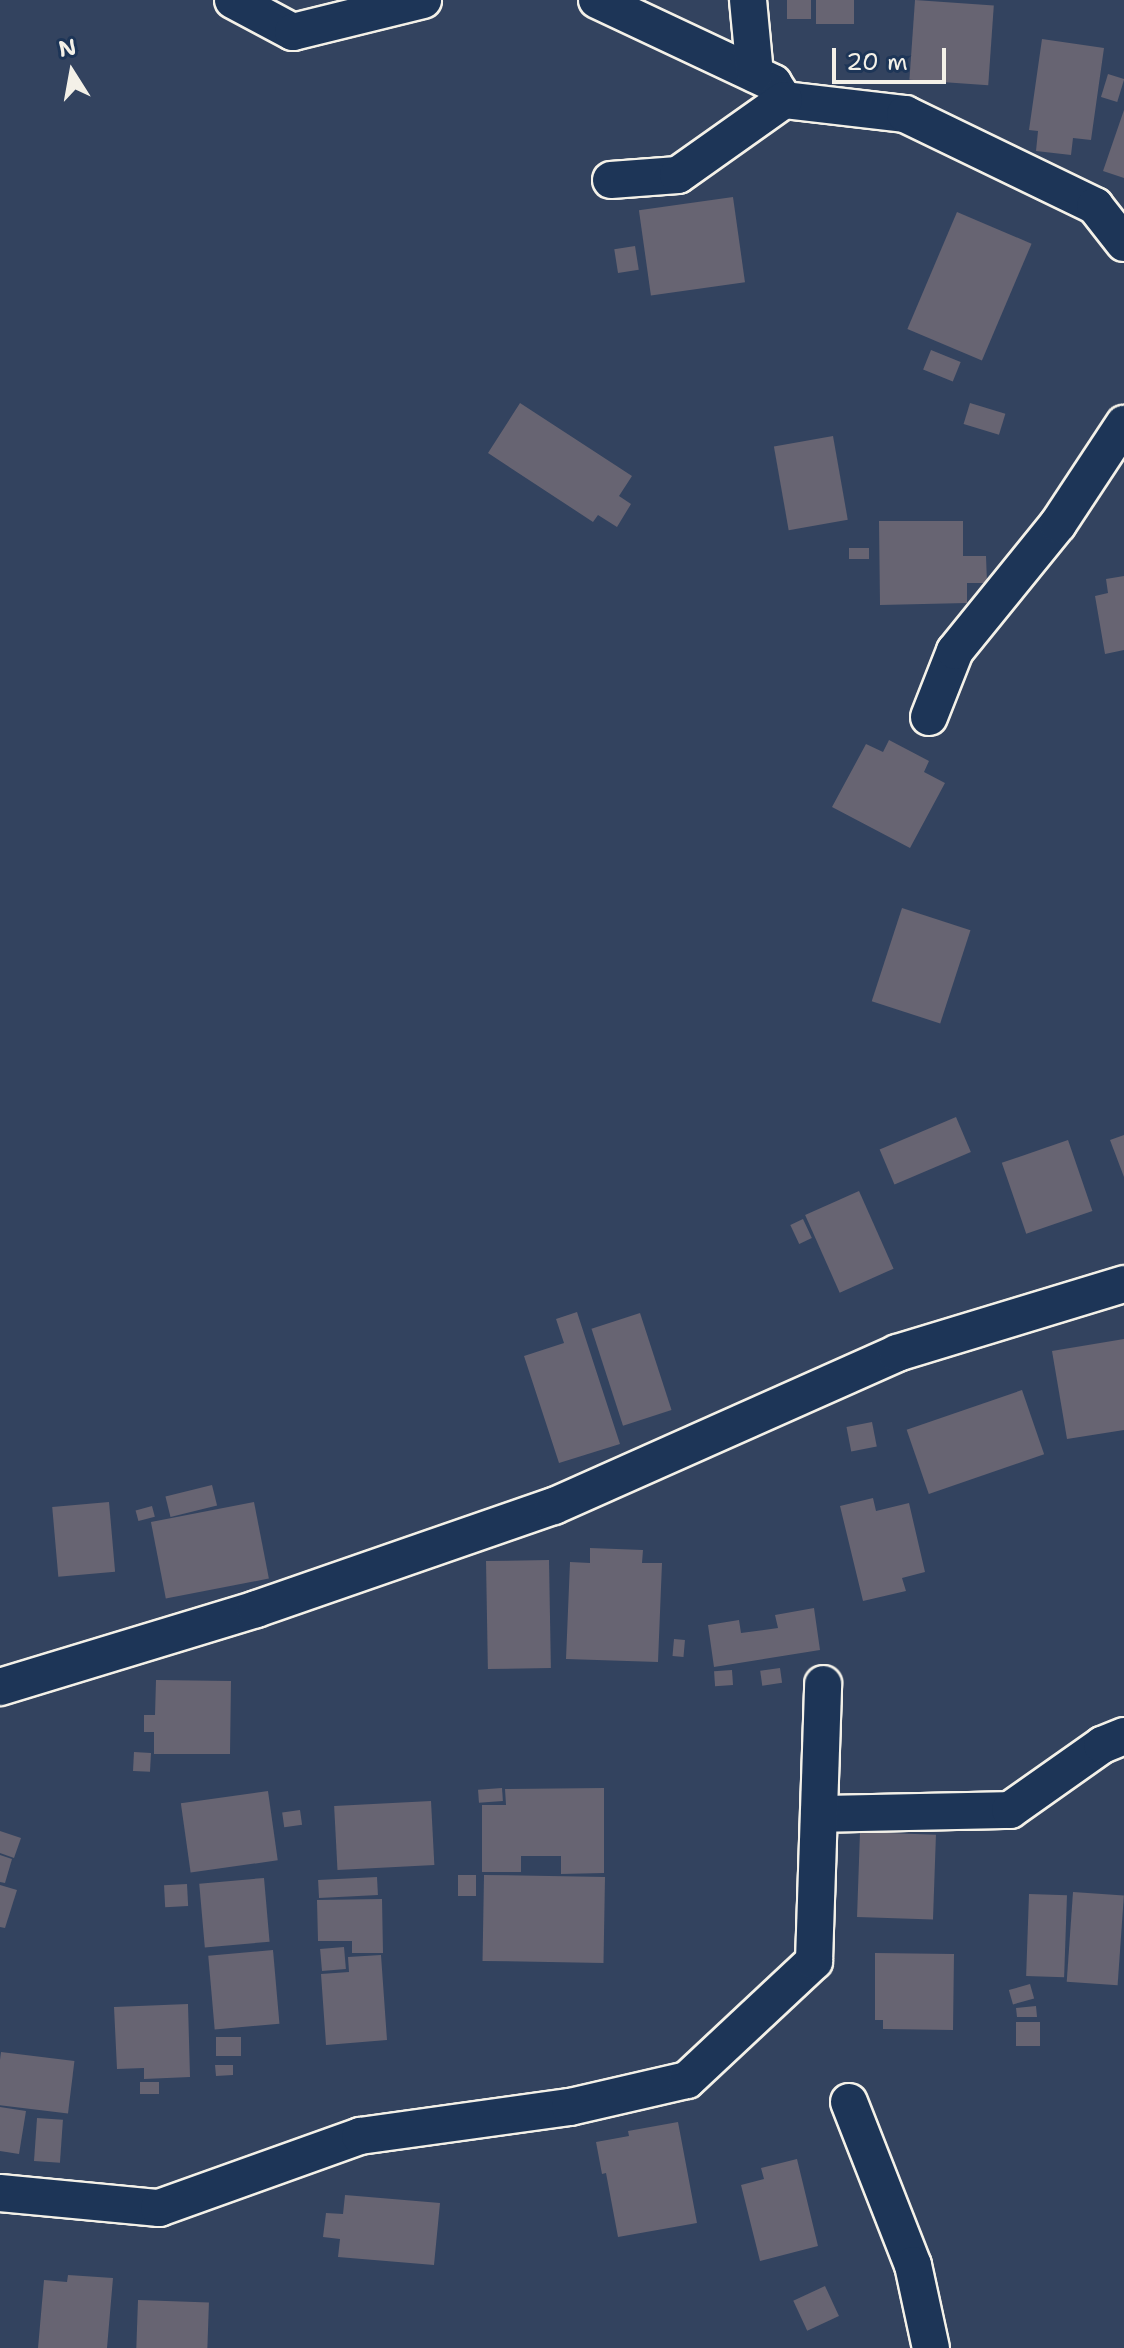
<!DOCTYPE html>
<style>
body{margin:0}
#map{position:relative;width:1124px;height:2348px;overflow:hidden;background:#33435f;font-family:"Shantell Sans",sans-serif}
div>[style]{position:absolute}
.building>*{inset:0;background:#676472;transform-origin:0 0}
.roads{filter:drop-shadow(2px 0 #f4f1e8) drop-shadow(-2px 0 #f4f1e8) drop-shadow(0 2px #f4f1e8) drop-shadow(0 -2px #f4f1e8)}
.street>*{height:36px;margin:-18px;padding:0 18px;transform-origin:18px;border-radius:18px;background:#1d3557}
span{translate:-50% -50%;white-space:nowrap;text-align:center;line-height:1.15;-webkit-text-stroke:7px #1d3557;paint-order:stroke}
.north{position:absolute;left:32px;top:32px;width:80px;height:80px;-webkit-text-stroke:6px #1d3557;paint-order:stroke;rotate:349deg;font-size:22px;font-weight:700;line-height:32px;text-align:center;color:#f4f1e8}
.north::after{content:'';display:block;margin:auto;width:28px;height:36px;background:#f4f1e8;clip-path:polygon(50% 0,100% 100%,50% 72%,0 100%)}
.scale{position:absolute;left:832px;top:48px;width:114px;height:36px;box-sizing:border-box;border:4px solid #f4f1e8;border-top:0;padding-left:10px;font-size:24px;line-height:28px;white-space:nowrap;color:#f4f1e8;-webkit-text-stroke:6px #1d3557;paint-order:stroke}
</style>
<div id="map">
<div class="building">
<div style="left:787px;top:0;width:24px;height:19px"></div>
<div style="left:816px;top:0;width:38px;height:24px"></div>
<div style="left:915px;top:0;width:79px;height:80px;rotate:4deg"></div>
<div style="clip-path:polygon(1042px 39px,1104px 48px,1091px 140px,1073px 138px,1071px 155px,1036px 151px,1038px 131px,1029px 130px)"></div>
<div style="left:1108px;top:74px;width:17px;height:24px;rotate:17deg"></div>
<div style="clip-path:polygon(1124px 110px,1124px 178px,1103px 171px)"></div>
<div style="left:733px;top:197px;width:86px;height:95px;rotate:82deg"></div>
<div style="left:957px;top:212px;width:81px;height:127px;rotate:23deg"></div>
<div style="left:635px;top:246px;width:24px;height:21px;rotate:81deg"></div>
<div style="left:931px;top:350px;width:32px;height:21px;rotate:22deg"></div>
<div style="clip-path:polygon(520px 403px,632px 476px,619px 496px,631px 504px,617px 527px,598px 515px,593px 522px,488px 453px)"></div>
<div style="left:970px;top:403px;width:37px;height:22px;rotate:17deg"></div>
<div style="left:833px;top:436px;width:85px;height:60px;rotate:80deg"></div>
<div style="clip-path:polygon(879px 521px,963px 521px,963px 556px,986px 556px,987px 583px,967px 583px,967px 603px,880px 605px)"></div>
<div style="left:849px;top:548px;width:20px;height:11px"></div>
<div style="clip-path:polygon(1124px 576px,1124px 650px,1105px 654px,1095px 596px,1108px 593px,1106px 579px)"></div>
<div style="clip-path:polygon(889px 740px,929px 761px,924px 772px,945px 783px,910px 848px,832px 807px,866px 744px,883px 752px)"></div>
<div style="left:902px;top:908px;width:72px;height:98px;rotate:18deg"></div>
<div style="left:956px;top:1117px;width:38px;height:83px;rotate:67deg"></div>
<div style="clip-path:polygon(1124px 1135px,1124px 1177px,1110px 1140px)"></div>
<div style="left:1068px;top:1140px;width:75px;height:70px;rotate:71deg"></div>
<div style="left:859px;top:1191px;width:85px;height:59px;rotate:66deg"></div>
<div style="left:803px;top:1219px;width:21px;height:14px;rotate:65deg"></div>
<div style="clip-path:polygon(577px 1312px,620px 1444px,559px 1463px,524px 1356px,564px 1343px,556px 1319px)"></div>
<div style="left:640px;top:1313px;width:102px;height:51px;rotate:72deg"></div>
<div style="clip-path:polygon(1124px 1339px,1124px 1430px,1067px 1439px,1052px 1351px)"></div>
<div style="left:1022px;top:1390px;width:68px;height:122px;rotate:71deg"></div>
<div style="left:872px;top:1422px;width:25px;height:26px;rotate:79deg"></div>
<div style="left:212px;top:1485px;width:21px;height:48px;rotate:76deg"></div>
<div style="clip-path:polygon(873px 1498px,876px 1511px,909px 1503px,925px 1572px,902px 1578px,906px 1591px,863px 1601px,840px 1506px)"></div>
<div style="left:109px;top:1502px;width:70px;height:57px;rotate:85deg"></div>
<div style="left:254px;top:1502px;width:78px;height:105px;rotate:79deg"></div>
<div style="left:152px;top:1506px;width:11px;height:17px;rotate:75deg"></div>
<div style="clip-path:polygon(590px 1548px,643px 1550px,642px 1563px,662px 1563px,658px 1662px,566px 1659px,570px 1562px,590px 1563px)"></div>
<div style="left:549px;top:1560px;width:108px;height:63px;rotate:89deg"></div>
<div style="clip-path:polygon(814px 1608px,820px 1650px,714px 1667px,708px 1625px,739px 1620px,741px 1633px,778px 1628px,775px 1615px)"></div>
<div style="left:674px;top:1639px;width:11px;height:17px;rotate:5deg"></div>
<div style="left:780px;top:1668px;width:15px;height:20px;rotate:82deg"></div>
<div style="left:732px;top:1670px;width:15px;height:18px;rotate:86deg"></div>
<div style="clip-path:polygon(156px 1680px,231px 1681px,230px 1754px,154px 1754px,154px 1732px,144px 1732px,144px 1715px,155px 1715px)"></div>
<div style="left:134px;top:1752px;width:17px;height:19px;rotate:3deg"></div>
<div style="left:502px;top:1788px;width:13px;height:24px;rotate:86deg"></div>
<div style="clip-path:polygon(604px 1788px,604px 1873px,561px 1874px,561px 1856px,521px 1856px,521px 1872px,482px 1872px,482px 1805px,506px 1805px,505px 1789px)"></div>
<div style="left:268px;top:1791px;width:70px;height:88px;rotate:82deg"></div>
<div style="left:431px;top:1801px;width:64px;height:97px;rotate:87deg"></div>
<div style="left:300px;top:1810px;width:15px;height:18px;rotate:82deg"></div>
<div style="clip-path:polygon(0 1831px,21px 1838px,14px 1858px,0 1853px)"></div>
<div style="left:860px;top:1832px;width:76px;height:85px;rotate:2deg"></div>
<div style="clip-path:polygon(0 1855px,12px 1859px,5px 1883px,0 1882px)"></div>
<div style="left:458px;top:1875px;width:18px;height:21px"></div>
<div style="left:377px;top:1877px;width:18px;height:59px;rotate:87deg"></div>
<div style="left:605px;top:1877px;width:86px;height:121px;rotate:91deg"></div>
<div style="left:264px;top:1878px;width:64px;height:65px;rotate:85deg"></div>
<div style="left:187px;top:1884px;width:22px;height:23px;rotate:87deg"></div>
<div style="clip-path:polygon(0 1885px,17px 1890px,5px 1928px,0 1927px)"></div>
<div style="left:1073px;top:1892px;width:51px;height:90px;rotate:4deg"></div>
<div style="left:1029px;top:1894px;width:38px;height:82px;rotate:2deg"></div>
<div style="clip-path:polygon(382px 1899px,383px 1953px,352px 1953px,352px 1941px,318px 1941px,317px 1900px)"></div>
<div style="left:344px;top:1947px;width:22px;height:24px;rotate:85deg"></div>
<div style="left:273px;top:1950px;width:74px;height:65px;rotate:85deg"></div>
<div style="clip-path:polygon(875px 1953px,954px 1954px,953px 2030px,883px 2029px,883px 2020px,875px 2020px)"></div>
<div style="clip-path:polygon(381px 1955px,387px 2040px,326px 2045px,321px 1974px,349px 1972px,348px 1957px)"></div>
<div style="left:1030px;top:1984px;width:15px;height:22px;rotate:74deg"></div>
<div style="clip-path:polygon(188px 2004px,190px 2077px,144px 2079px,144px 2068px,117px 2069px,114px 2007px)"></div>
<div style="clip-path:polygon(1036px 2006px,1037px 2017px,1017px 2017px,1016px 2008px)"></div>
<div style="left:1016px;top:2022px;width:24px;height:24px"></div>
<div style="left:216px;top:2037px;width:25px;height:19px"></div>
<div style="left:1px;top:2052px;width:74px;height:53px;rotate:7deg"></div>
<div style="clip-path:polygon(215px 2065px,233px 2065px,233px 2075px,216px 2076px)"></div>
<div style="left:140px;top:2082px;width:19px;height:12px"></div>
<div style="clip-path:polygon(0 2107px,26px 2111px,19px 2154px,0 2151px)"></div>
<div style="left:37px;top:2118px;width:26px;height:43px;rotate:4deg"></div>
<div style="clip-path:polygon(678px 2122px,697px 2223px,618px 2237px,606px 2173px,602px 2174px,596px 2142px,629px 2136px,628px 2131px)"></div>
<div style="clip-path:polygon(797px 2159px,818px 2246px,760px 2261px,741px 2185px,764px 2179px,761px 2168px)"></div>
<div style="clip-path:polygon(345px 2195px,440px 2203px,434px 2265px,338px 2257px,340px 2239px,323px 2237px,326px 2213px,343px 2214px)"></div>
<div style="clip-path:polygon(68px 2275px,113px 2278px,107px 2348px,38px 2348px,44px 2280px,67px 2282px)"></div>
<div style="left:825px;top:2286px;width:33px;height:35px;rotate:65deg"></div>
<div style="left:138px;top:2300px;width:71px;height:48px;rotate:2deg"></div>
</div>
<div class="roads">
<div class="street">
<div style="left:233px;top:0;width:68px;rotate:28.1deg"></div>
<div style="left:293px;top:32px;width:134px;rotate:-13.8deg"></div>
<div style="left:597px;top:0;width:195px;rotate:25.2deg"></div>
<div style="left:773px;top:83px;width:20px;rotate:57deg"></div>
<div style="left:784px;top:100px;width:122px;rotate:6.6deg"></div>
<div style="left:905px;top:114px;width:211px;rotate:25.8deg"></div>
<div style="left:1095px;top:206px;width:47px;rotate:51.9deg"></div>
<div style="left:748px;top:0;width:74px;rotate:84.6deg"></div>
<div style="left:611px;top:180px;width:67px;rotate:-4.3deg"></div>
<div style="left:678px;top:175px;width:130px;rotate:-35.3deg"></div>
<div style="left:929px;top:717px;width:71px;rotate:-68.5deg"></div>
<div style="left:955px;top:651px;width:164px;rotate:-51deg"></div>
<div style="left:1058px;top:524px;width:120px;rotate:-56.6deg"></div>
<div style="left:0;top:1687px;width:268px;rotate:-16.9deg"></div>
<div style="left:256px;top:1609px;width:315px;rotate:-19.1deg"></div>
<div style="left:554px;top:1506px;width:376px;rotate:-24deg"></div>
<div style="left:897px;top:1353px;width:237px;rotate:-16.9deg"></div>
<div style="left:819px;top:1814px;width:191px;rotate:-1.2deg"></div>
<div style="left:1010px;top:1810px;width:113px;rotate:-35.2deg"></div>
<div style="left:1102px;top:1745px;width:24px;rotate:-22deg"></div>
<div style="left:849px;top:2102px;width:175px;rotate:68.6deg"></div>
<div style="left:913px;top:2265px;width:85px;rotate:77.8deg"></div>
<div style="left:0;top:2193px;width:160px;rotate:5.4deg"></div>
<div style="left:159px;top:2208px;width:214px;rotate:-19.7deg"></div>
<div style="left:360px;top:2136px;width:212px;rotate:-7.9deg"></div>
<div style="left:570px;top:2107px;width:120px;rotate:-13deg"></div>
<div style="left:687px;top:2080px;width:174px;rotate:-43.1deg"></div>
<div style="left:814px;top:1961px;width:277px;rotate:-88.1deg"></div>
</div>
</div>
<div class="north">N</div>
<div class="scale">20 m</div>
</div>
